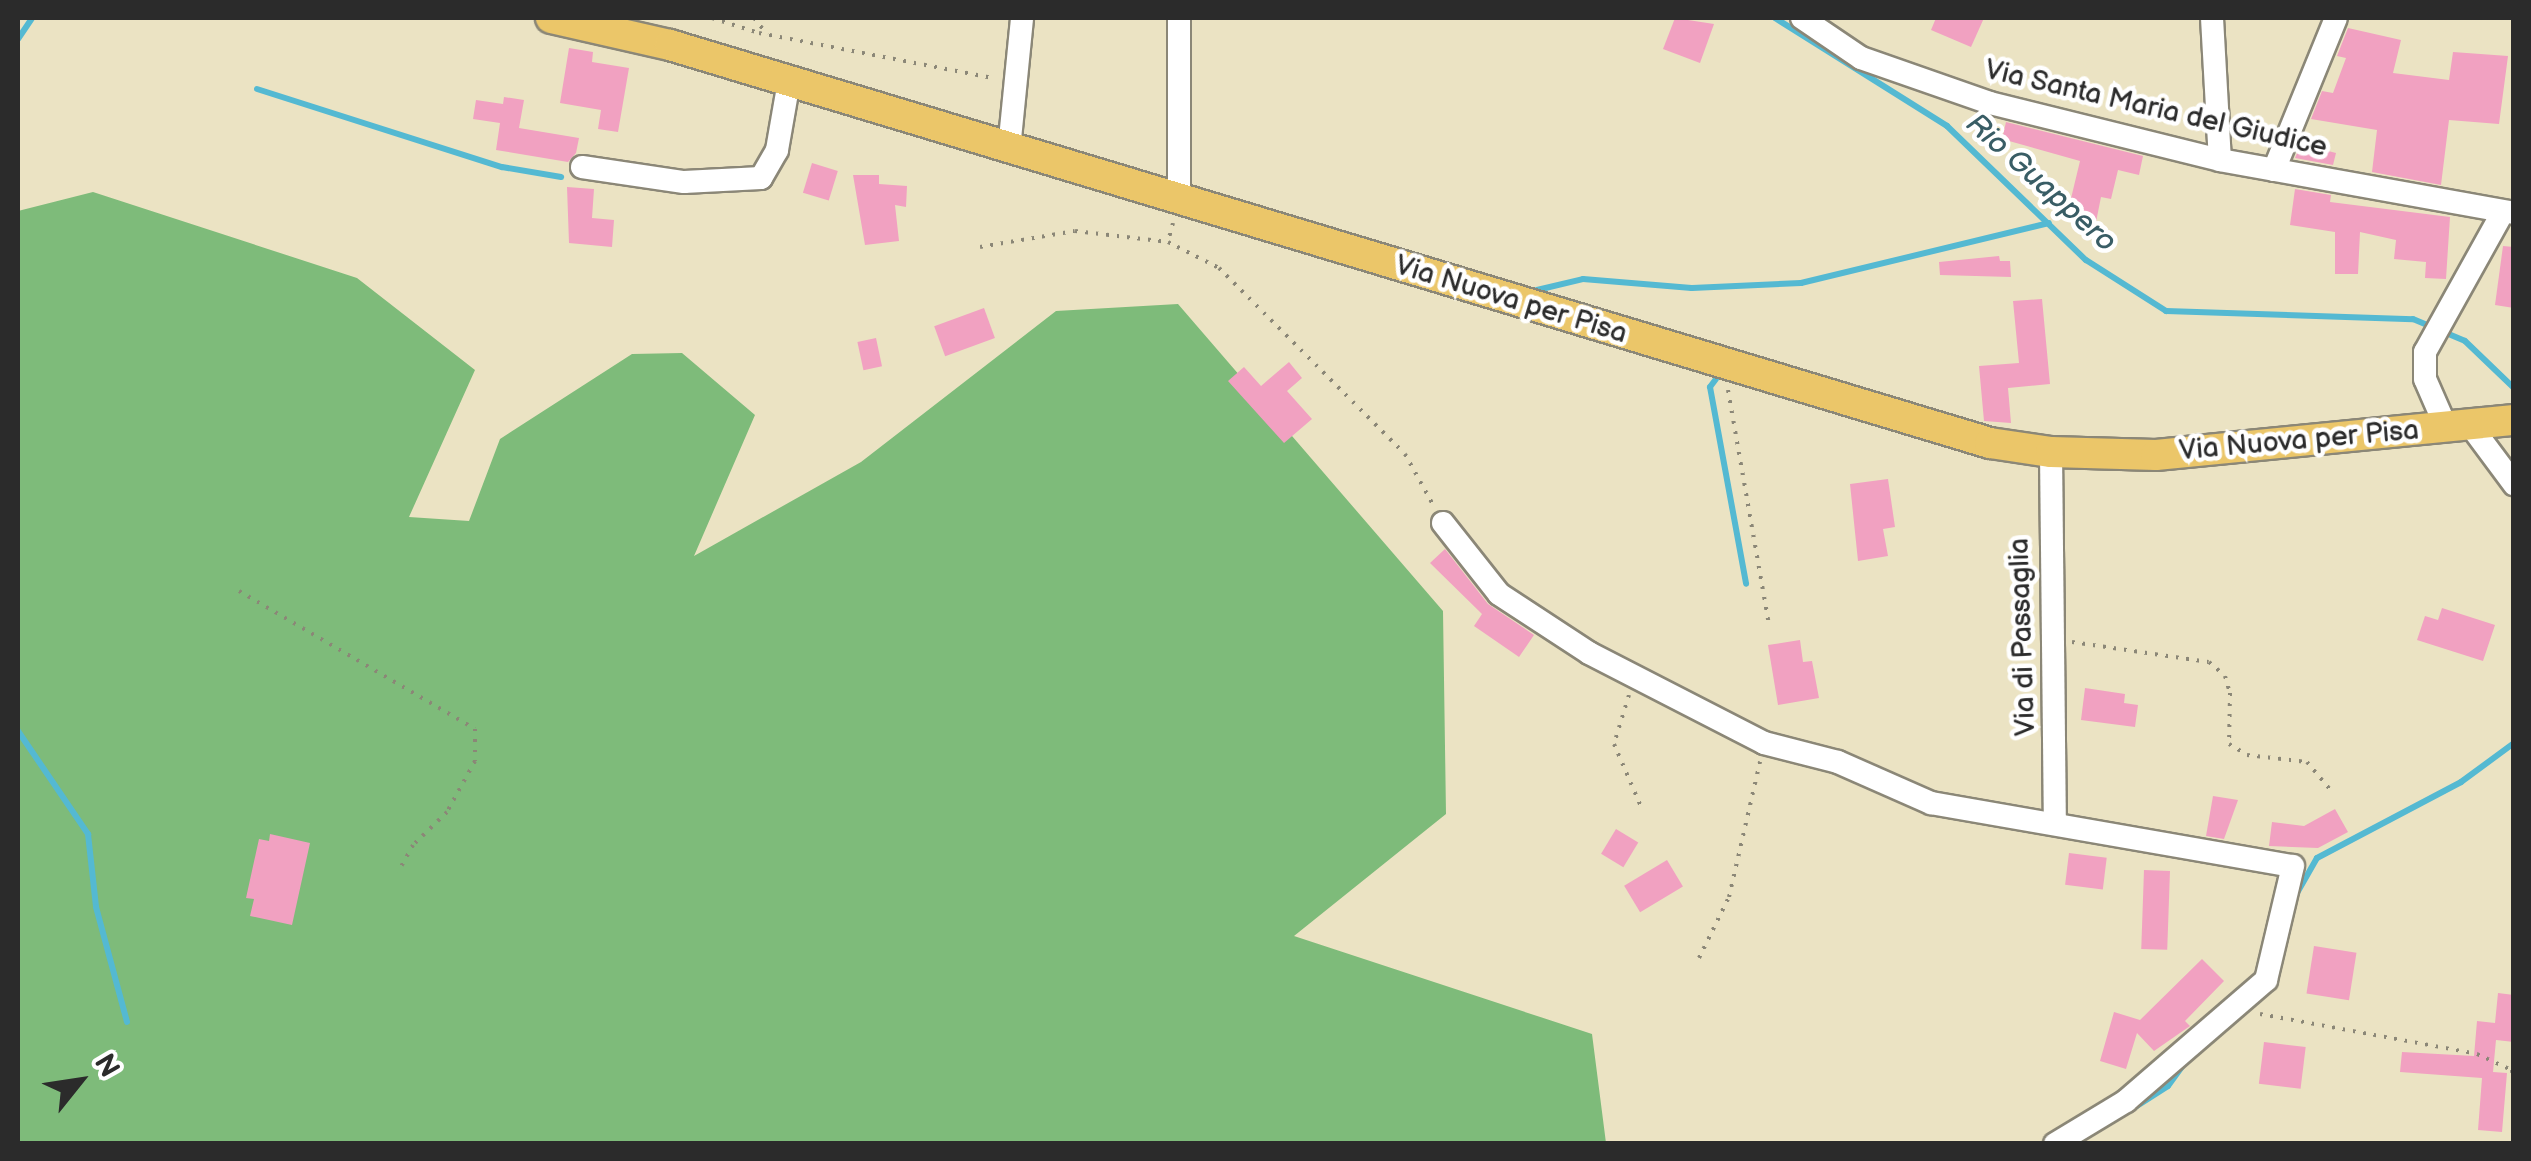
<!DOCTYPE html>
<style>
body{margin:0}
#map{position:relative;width:2531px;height:1161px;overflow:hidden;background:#ebe3c3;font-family:"Balsamiq Sans",sans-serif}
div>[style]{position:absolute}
.forest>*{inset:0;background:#7ebb7a}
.stream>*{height:6px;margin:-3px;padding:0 3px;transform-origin:3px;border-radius:3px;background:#54b9d2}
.building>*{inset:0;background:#f1a1c1;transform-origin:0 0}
.path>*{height:4px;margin-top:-2px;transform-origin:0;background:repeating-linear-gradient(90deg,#8b8777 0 2.5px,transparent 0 10.5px)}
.roads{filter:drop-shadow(2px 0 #8b8777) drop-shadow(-2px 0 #8b8777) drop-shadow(0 2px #8b8777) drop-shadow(0 -2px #8b8777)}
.minor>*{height:22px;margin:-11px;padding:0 11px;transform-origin:11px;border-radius:11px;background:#fff}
.major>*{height:30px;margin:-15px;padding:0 15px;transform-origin:15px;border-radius:15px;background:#ebc669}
span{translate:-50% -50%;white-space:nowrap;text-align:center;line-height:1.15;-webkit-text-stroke:9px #fff;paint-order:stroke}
.street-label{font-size:28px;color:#2b2b2b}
.water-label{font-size:30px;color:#395d65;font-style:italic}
.frame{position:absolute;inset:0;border:20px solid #2b2b2b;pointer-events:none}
.north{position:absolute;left:30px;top:1031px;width:100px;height:100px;-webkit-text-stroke:8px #fff;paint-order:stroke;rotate:60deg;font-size:28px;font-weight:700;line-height:40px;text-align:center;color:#2b2b2b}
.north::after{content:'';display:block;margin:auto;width:35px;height:45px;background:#2b2b2b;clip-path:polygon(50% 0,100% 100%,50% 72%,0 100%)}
</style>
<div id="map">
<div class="forest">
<div style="clip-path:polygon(93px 192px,357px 278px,475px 370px,409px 517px,469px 521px,500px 439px,632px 354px,682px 353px,755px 415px,694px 556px,861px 462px,1056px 311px,1178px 304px,1443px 611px,1446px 814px,1294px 936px,1592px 1034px,1606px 1143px,18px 1144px,18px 211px)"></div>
</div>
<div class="stream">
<div style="left:1775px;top:18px;width:203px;rotate:32.1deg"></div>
<div style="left:1947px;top:126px;width:193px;rotate:44deg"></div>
<div style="left:2086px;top:260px;width:95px;rotate:32.5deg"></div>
<div style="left:2166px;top:311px;width:247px;rotate:1.9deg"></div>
<div style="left:2413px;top:319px;width:56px;rotate:22.9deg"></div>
<div style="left:2465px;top:341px;width:68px;rotate:43.8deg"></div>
<div style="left:18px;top:39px;width:25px;rotate:-56deg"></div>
<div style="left:257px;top:89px;width:257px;rotate:17.7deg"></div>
<div style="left:502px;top:167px;width:60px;rotate:9.6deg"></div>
<div style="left:1537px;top:290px;width:47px;rotate:-13.4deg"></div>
<div style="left:1583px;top:279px;width:109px;rotate:4.7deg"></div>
<div style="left:1692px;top:288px;width:109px;rotate:-2.6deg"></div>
<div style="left:1801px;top:283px;width:255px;rotate:-13.6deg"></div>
<div style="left:1716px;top:379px;width:10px;rotate:127deg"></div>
<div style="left:1710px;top:387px;width:200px;rotate:79.6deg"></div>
<div style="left:18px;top:731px;width:125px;rotate:55.8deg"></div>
<div style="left:88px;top:834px;width:73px;rotate:83.7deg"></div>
<div style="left:96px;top:907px;width:119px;rotate:74.9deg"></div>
<div style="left:2297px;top:893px;width:40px;rotate:-60.3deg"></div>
<div style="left:2317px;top:858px;width:163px;rotate:-27.8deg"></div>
<div style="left:2461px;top:782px;width:66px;rotate:-36.3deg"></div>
<div style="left:2129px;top:1111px;width:46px;rotate:-32.7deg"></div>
<div style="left:2168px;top:1086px;width:41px;rotate:-54deg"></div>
</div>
<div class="building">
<div style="clip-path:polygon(1675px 18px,1714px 24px,1700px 63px,1663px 49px)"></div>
<div style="clip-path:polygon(1936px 18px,1984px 18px,1971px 47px,1931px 30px)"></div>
<div style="clip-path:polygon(2348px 28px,2401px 40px,2393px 73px,2449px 80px,2453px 52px,2508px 56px,2499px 124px,2449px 120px,2441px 185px,2372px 172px,2377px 130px,2311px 119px,2322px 91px,2333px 93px,2346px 58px,2337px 56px)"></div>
<div style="clip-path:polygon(569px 48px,593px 52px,592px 62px,629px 68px,618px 132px,598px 129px,601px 110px,560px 103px)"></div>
<div style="clip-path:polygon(504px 97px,524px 100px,519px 128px,579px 138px,576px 153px,568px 162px,496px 150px,500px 123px,473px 119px,476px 100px,503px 104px)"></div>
<div style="clip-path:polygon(2006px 122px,2143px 156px,2139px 175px,2118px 170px,2111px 199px,2101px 197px,2096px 222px,2067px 215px,2080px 161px,2002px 139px)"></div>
<div style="clip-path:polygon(2301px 144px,2336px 153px,2333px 165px,2295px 158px)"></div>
<div style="left:812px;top:163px;width:27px;height:31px;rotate:17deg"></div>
<div style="clip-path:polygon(853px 175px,879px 175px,879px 184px,907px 186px,906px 207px,895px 205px,899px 241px,865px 245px)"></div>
<div style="clip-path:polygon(567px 187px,594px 189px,592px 218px,614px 220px,612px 247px,569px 243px)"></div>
<div style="clip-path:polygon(2295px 189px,2331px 195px,2330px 202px,2450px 217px,2446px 279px,2425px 278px,2426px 262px,2394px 259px,2396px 240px,2360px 232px,2358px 274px,2335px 274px,2335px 232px,2290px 225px)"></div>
<div style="clip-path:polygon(2503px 246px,2514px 247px,2514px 308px,2495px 305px)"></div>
<div style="clip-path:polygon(1999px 256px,2000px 261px,2010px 261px,2011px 277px,1940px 275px,1939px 262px)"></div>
<div style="clip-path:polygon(2042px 299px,2050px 384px,2008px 388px,2011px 423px,1984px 421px,1979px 366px,2019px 363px,2013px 301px)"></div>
<div style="left:984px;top:308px;width:32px;height:53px;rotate:70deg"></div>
<div style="left:876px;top:338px;width:29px;height:19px;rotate:78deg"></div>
<div style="clip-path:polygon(1289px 362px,1302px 378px,1287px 391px,1312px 419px,1284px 443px,1228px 381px,1244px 367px,1261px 386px)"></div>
<div style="clip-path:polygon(1888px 479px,1895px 527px,1883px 529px,1888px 556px,1858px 561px,1850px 484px)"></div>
<div style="clip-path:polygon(1445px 549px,1488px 604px,1534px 635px,1519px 657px,1474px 626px,1482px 614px,1430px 563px)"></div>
<div style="clip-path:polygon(2442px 608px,2495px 625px,2483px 661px,2417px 640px,2425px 616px,2438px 620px)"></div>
<div style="clip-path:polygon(1800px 640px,1803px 662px,1812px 661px,1819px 698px,1778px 705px,1768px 645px)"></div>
<div style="clip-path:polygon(2085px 688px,2125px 694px,2124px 703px,2138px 705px,2135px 727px,2081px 720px)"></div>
<div style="clip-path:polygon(2213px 796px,2238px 800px,2224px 839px,2206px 836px)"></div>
<div style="clip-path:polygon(2335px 809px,2348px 832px,2318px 848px,2269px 846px,2272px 822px,2304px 826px)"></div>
<div style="left:1616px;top:829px;width:26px;height:29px;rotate:31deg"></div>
<div style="clip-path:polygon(270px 834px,310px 843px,292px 925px,250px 916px,254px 899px,246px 898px,259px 839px,269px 841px)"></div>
<div style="left:2069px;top:853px;width:38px;height:32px;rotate:7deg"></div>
<div style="left:1667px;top:860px;width:31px;height:50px;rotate:59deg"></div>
<div style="left:2144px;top:870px;width:26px;height:79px;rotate:2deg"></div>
<div style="left:2314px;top:946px;width:43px;height:48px;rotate:9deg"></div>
<div style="clip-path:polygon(2202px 959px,2224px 981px,2185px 1021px,2190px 1026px,2154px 1051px,2137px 1033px,2126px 1069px,2100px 1061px,2114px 1012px,2140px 1020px)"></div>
<div style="clip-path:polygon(2498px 993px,2514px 995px,2514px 1042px,2496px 1040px,2493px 1072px,2507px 1073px,2502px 1132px,2478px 1130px,2482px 1078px,2400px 1072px,2402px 1052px,2474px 1056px,2477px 1021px,2495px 1023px)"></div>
<div style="left:2264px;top:1042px;width:42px;height:42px;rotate:7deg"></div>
</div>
<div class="path">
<div style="left:712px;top:18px;width:49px;rotate:17.7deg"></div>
<div style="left:759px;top:33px;width:238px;rotate:10.9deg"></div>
<div style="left:754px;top:18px;width:21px;rotate:51deg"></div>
<div style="left:1173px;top:223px;width:20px;rotate:105deg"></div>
<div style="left:1168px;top:242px;width:57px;rotate:27deg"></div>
<div style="left:1219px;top:268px;width:263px;rotate:45deg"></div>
<div style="left:1405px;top:454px;width:56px;rotate:61.1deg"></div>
<div style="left:980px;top:247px;width:96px;rotate:-9.6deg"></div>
<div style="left:1075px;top:231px;width:94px;rotate:6.7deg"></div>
<div style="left:1728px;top:390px;width:240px;rotate:80.1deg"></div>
<div style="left:239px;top:591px;width:273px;rotate:30.3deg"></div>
<div style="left:475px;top:729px;width:32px;rotate:90deg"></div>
<div style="left:475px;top:761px;width:58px;rotate:118.8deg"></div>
<div style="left:447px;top:812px;width:47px;rotate:135.9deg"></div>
<div style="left:413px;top:845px;width:31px;rotate:119deg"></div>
<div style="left:2072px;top:642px;width:138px;rotate:8.3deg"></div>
<div style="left:2209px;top:662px;width:21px;rotate:41deg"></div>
<div style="left:2225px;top:676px;width:18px;rotate:74deg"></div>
<div style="left:2230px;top:693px;width:51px;rotate:91.1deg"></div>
<div style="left:2229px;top:744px;width:21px;rotate:31deg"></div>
<div style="left:2247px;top:755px;width:60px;rotate:6.7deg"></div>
<div style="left:2307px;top:762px;width:35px;rotate:50deg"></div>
<div style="left:1629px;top:695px;width:51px;rotate:107deg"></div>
<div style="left:1614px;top:744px;width:71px;rotate:66.7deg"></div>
<div style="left:1699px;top:958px;width:68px;rotate:-63.8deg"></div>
<div style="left:1729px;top:897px;width:139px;rotate:-77.1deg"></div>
<div style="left:2260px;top:1014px;width:221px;rotate:10.4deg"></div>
<div style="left:2477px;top:1054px;width:38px;rotate:25deg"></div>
<div style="left:2512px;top:1070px;width:16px;rotate:83deg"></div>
</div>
<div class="roads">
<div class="minor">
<div style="left:1179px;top:18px;width:181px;rotate:90deg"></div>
<div style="left:1802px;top:18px;width:71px;rotate:34.1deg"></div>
<div style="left:1861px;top:58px;width:137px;rotate:19.2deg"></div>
<div style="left:1990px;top:103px;width:237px;rotate:13.9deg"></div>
<div style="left:2220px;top:160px;width:299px;rotate:10.2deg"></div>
<div style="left:2212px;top:18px;width:142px;rotate:86.8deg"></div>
<div style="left:1009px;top:149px;width:132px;rotate:-84.3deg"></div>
<div style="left:582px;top:167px;width:103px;rotate:8.4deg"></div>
<div style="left:684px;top:182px;width:77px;rotate:-3deg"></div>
<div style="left:761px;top:178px;width:32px;rotate:-60deg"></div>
<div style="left:777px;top:150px;width:70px;rotate:-80.1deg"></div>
<div style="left:2274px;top:170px;width:164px;rotate:-67.8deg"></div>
<div style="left:2470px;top:425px;width:74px;rotate:53.3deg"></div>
<div style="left:2446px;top:427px;width:52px;rotate:-113.6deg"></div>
<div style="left:2425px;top:379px;width:27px;rotate:-90deg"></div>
<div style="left:2425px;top:352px;width:160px;rotate:-60.9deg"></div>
<div style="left:2051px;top:452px;width:367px;rotate:89.4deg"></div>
<div style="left:1443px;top:523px;width:90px;rotate:51.7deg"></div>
<div style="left:1499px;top:594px;width:108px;rotate:33.2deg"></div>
<div style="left:1589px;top:653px;width:197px;rotate:27.2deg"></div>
<div style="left:1764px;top:743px;width:76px;rotate:14.4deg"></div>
<div style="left:1838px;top:762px;width:102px;rotate:23.8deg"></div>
<div style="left:1931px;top:803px;width:367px;rotate:9.9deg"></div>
<div style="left:2293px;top:866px;width:117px;rotate:103.3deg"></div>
<div style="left:2266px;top:980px;width:185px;rotate:139.2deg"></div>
<div style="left:2126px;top:1101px;width:83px;rotate:148.8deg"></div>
</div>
<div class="major">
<div style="left:551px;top:18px;width:122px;rotate:12.8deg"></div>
<div style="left:670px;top:45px;width:1379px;rotate:16.78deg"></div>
<div style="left:1990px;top:443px;width:62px;rotate:8.4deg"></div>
<div style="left:2051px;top:452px;width:105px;rotate:1.6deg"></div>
<div style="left:2156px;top:455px;width:360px;rotate:-5.6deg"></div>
</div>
</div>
<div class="street-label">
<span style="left:2156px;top:109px;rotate:13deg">Via Santa Maria del Giudice</span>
<span style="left:1511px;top:300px;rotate:17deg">Via Nuova per Pisa</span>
<span style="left:2299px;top:441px;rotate:-5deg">Via Nuova per Pisa</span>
<span style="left:2023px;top:637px;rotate:-92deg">Via di Passaglia</span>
</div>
<div class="water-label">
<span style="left:2041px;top:183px;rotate:42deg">Rio Guappero</span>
</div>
<div class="frame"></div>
<div class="north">N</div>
</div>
